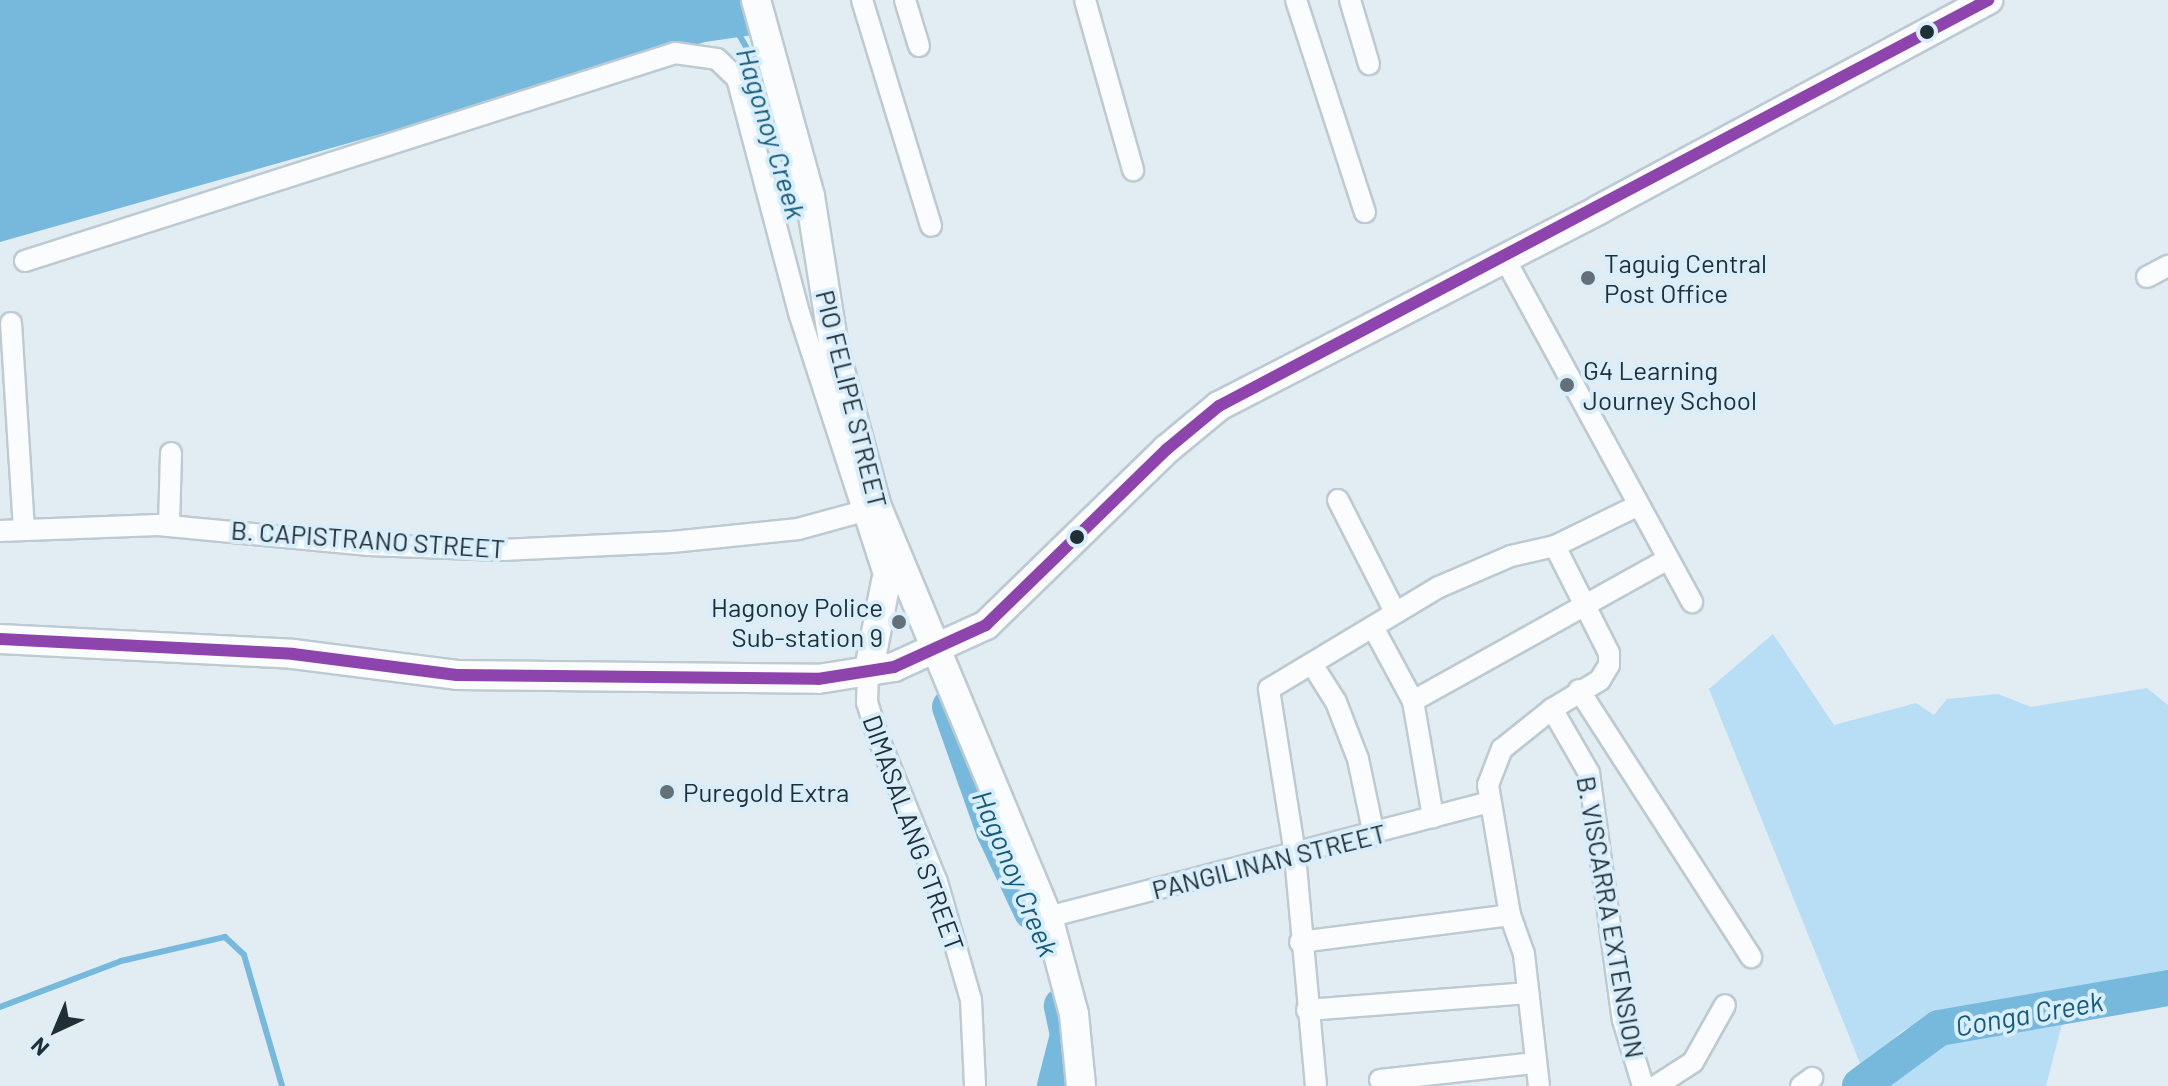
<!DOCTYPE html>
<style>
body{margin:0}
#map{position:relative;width:2168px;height:1086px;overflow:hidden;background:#e1ecf3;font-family:Barlow,sans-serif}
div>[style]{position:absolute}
.green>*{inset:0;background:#b8def5}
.water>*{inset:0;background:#76b9dd}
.stream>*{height:6px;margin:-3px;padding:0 3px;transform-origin:3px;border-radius:3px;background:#76b9dd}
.river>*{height:36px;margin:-18px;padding:0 18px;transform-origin:18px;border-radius:18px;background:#76b9dd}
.roads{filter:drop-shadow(2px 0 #bdcad1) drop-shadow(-2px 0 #bdcad1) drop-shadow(0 2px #bdcad1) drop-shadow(0 -2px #bdcad1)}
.street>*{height:20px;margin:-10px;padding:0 10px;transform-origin:10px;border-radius:10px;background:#fafcfd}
.secondary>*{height:28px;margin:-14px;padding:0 14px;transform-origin:14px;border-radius:14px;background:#fafcfd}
.bus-1>*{height:12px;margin:-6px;padding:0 6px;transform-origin:6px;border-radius:6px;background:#8e44ad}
.dots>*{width:22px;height:22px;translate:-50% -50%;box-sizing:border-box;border:4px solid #d9eefb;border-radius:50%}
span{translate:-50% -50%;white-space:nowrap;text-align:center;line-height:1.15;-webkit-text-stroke:8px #d9eefb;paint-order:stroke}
.poi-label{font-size:26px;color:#202e36}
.left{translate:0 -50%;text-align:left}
.right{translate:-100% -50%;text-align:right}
.street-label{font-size:26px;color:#202e36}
.water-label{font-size:28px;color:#145a7b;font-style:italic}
.north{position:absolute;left:16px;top:990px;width:80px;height:80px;-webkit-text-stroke:6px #d9eefb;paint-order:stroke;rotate:224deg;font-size:22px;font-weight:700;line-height:32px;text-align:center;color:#202e36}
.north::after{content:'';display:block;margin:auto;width:28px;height:36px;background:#202e36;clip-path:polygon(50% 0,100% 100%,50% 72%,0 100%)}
</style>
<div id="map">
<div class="green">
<div style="clip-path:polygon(1773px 634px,1834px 725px,1916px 703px,1934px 715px,1947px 699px,1998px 694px,2031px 707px,2147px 688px,2168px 705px,2168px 979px,1938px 1014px,1902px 1031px,1862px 1068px,1709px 689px)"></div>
<div style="clip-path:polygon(2065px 1012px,2046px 1086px,1870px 1086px,1940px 1032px)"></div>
</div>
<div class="water">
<div style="clip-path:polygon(0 0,743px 0,753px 35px,705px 42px,0 242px)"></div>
</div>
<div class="stream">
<div style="left:737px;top:31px;width:40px;rotate:60.3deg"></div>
<div style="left:757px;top:66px;width:159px;rotate:74.3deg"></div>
<div style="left:0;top:1007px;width:129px;rotate:-20.8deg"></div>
<div style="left:121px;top:961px;width:107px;rotate:-13deg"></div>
<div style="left:225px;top:937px;width:26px;rotate:43deg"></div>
<div style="left:244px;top:955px;width:136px;rotate:73.8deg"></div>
</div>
<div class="river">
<div style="left:950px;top:707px;width:132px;rotate:70.5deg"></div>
<div style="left:994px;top:831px;width:89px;rotate:64.9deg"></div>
<div style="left:1055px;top:1086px;width:53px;rotate:-75.7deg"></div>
<div style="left:1068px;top:1035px;width:30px;rotate:-102deg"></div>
<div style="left:1860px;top:1086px;width:98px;rotate:-36.3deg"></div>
<div style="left:1939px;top:1028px;width:232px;rotate:-9.9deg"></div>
</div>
<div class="roads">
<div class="street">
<div style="left:862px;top:0;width:236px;rotate:73deg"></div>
<div style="left:905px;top:0;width:48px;rotate:73.1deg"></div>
<div style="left:1085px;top:0;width:177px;rotate:74.2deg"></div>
<div style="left:1296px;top:0;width:223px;rotate:72deg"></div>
<div style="left:1350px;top:0;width:67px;rotate:73.5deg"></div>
<div style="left:1505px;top:259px;width:391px;rotate:61.4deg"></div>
<div style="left:25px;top:261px;width:682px;rotate:-17.74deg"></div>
<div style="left:675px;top:53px;width:42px;rotate:8.1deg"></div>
<div style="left:717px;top:59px;width:28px;rotate:44deg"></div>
<div style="left:737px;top:78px;width:243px;rotate:75.2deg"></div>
<div style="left:799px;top:313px;width:282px;rotate:72deg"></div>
<div style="left:2147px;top:277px;width:24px;rotate:-28deg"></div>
<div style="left:11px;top:323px;width:207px;rotate:86.4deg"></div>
<div style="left:1338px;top:500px;width:126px;rotate:63deg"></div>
<div style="left:169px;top:525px;width:72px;rotate:-88.4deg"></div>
<div style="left:0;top:531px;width:158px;rotate:-2.2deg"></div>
<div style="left:158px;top:525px;width:212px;rotate:5.4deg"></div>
<div style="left:369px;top:545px;width:133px;rotate:2.2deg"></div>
<div style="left:502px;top:550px;width:170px;rotate:-2.7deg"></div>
<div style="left:672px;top:542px;width:127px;rotate:-5.9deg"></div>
<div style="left:798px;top:529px;width:80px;rotate:-15.3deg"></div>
<div style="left:1373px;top:627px;width:84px;rotate:61.6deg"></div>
<div style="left:1413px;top:701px;width:118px;rotate:80.2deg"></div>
<div style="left:1312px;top:664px;width:45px;rotate:57.7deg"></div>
<div style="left:1336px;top:702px;width:61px;rotate:68.9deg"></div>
<div style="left:1358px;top:759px;width:78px;rotate:78.1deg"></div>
<div style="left:868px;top:674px;width:28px;rotate:92deg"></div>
<div style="left:867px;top:702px;width:31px;rotate:73deg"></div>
<div style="left:876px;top:732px;width:162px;rotate:67.9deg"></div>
<div style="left:937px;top:882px;width:123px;rotate:73.9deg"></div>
<div style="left:971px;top:1000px;width:86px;rotate:87.3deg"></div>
<div style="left:1579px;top:690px;width:318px;rotate:57.2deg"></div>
<div style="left:1413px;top:701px;width:288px;rotate:-29.1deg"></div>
<div style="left:1552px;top:709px;width:74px;rotate:60deg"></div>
<div style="left:1589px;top:773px;width:249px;rotate:82.2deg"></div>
<div style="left:1623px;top:1020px;width:69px;rotate:73.1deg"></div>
<div style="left:1048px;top:917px;width:455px;rotate:-14.6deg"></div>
<div style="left:1300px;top:942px;width:212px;rotate:-7.3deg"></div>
<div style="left:1307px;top:1010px;width:222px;rotate:-4.4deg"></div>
<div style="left:1380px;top:1080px;width:156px;rotate:-6.3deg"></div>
<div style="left:1316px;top:1086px;width:233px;rotate:-95.2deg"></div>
<div style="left:1295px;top:854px;width:167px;rotate:-99deg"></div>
<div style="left:1269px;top:689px;width:198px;rotate:-31deg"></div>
<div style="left:1439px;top:587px;width:78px;rotate:-23.3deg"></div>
<div style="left:1511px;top:556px;width:45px;rotate:-12.8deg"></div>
<div style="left:1555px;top:546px;width:91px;rotate:-26deg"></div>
<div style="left:1539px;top:1086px;width:133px;rotate:-96.5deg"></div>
<div style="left:1524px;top:954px;width:41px;rotate:-109.7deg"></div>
<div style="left:1510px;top:915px;width:132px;rotate:-99.6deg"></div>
<div style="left:1488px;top:785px;width:39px;rotate:-69deg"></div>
<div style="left:1502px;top:749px;width:64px;rotate:-38.7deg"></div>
<div style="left:1552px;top:709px;width:56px;rotate:-31.1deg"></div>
<div style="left:1600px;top:680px;width:17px;rotate:-59deg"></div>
<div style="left:1609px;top:665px;width:12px;rotate:-90deg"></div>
<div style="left:1609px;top:653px;width:120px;rotate:-116.8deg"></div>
<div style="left:1656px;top:1086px;width:44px;rotate:-33deg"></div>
<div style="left:1693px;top:1062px;width:65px;rotate:-60.7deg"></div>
<div style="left:1801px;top:1086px;width:14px;rotate:-36deg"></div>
</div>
<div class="secondary">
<div style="left:756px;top:0;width:203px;rotate:74.6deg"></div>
<div style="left:810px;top:196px;width:154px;rotate:81deg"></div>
<div style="left:834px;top:348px;width:165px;rotate:74.9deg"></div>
<div style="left:877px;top:507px;width:444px;rotate:67.4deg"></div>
<div style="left:1048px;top:917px;width:100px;rotate:75deg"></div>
<div style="left:1074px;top:1014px;width:72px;rotate:84.4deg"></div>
<div style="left:0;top:639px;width:293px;rotate:2.9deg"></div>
<div style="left:293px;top:654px;width:165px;rotate:7.3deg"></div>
<div style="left:457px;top:675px;width:361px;rotate:0.6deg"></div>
<div style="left:818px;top:679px;width:77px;rotate:-9deg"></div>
<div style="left:894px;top:667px;width:101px;rotate:-24.5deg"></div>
<div style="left:986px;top:625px;width:252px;rotate:-44.2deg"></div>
<div style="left:1167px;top:449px;width:67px;rotate:-39.6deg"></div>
<div style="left:1219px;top:406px;width:429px;rotate:-27.3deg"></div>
<div style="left:1600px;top:209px;width:441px;rotate:-28.3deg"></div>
<div style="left:868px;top:674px;width:95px;rotate:-79deg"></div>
</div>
</div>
<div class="bus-1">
<div style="left:0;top:639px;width:293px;rotate:2.9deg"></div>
<div style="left:293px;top:654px;width:165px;rotate:7.3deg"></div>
<div style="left:457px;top:675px;width:361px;rotate:0.6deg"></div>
<div style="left:818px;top:679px;width:77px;rotate:-9deg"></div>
<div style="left:894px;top:667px;width:101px;rotate:-24.5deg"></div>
<div style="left:986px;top:625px;width:252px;rotate:-44.2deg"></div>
<div style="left:1167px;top:449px;width:67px;rotate:-39.6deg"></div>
<div style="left:1219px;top:406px;width:870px;rotate:-27.83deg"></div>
</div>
<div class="dots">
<div style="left:1927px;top:32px;background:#202e36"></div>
<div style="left:1588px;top:278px;background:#647078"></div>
<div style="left:1567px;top:385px;background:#647078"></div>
<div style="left:1077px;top:537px;background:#202e36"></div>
<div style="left:899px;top:622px;background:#647078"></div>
<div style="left:667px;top:792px;background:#647078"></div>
</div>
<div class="poi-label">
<span class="left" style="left:1604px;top:278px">Taguig Central<br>Post Office</span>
<span class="left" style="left:1583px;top:385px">G4 Learning<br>Journey School</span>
<span class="right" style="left:883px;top:622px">Hagonoy Police<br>Sub-station 9</span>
<span class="left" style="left:683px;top:792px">Puregold Extra</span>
</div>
<div class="street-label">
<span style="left:852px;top:399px;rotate:76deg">PIO FELIPE STREET</span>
<span style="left:368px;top:539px;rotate:4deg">B. CAPISTRANO STREET</span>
<span style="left:914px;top:833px;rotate:70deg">DIMASALANG STREET</span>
<span style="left:1269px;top:861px;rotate:-14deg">PANGILINAN STREET</span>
<span style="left:1611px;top:917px;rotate:80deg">B. VISCARRA EXTENSION</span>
</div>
<div class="water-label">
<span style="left:772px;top:133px;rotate:73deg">Hagonoy Creek</span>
<span style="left:1016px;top:873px;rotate:67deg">Hagonoy Creek</span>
<span style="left:2029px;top:1013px;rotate:-10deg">Conga Creek</span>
</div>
<div class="north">N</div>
</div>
